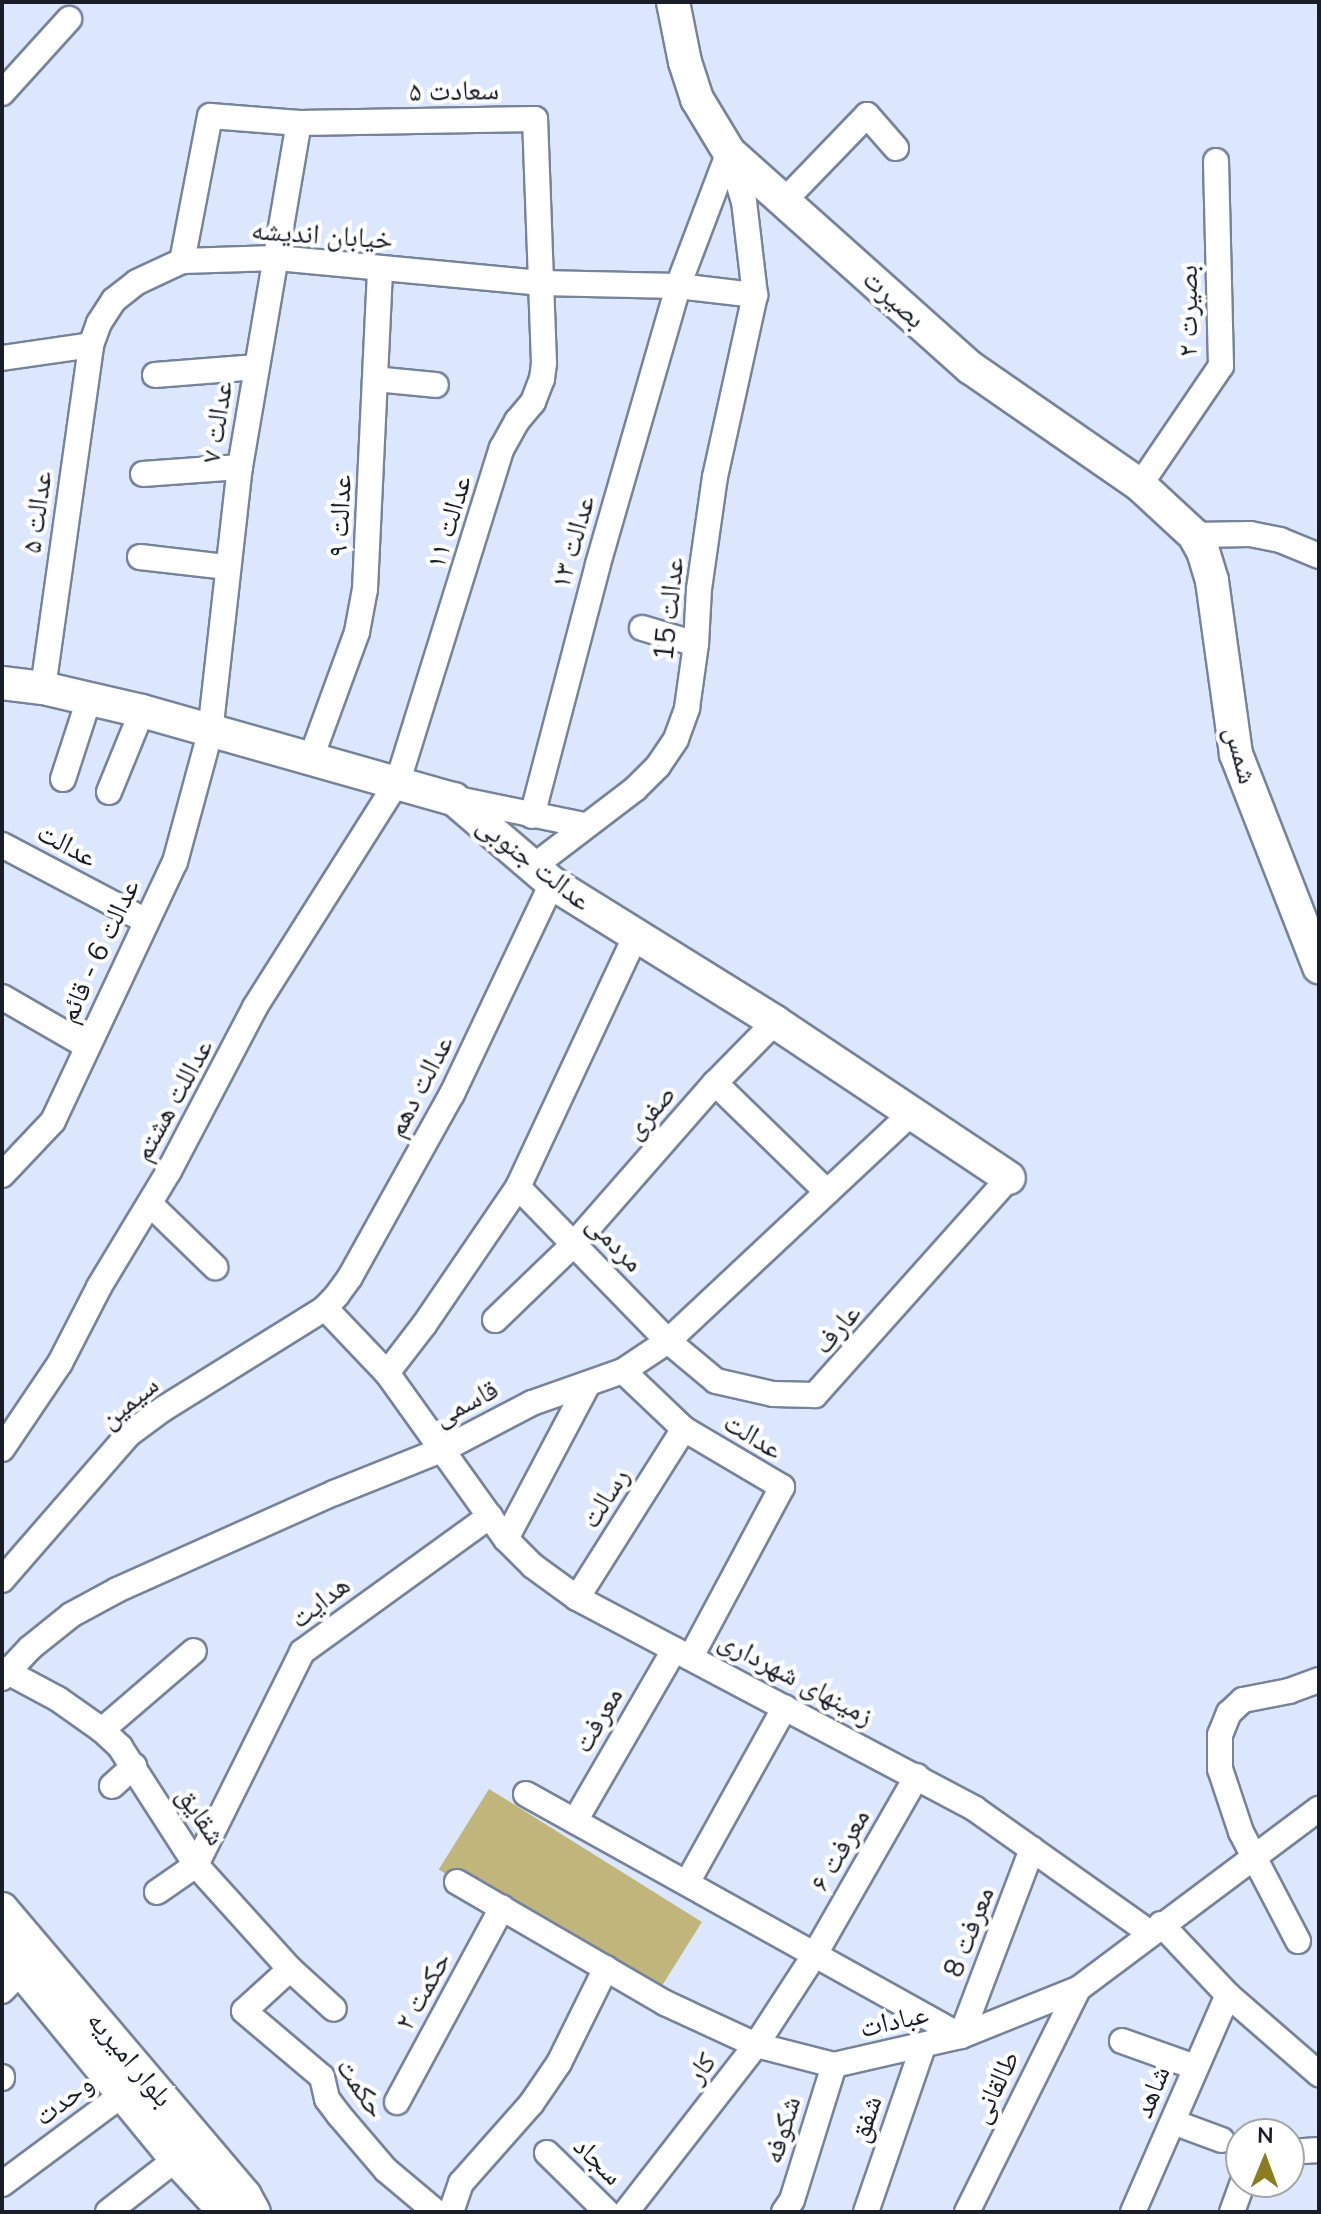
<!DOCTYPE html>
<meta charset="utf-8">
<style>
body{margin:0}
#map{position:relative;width:1321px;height:2214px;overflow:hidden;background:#dce7fd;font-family:"Nunito Sans","Noto Naskh Arabic",sans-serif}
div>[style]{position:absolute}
.green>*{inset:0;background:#c0b57a;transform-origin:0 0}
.roads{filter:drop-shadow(2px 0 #77839b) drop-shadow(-2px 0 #77839b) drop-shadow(0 2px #77839b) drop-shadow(0 -2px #77839b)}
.street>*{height:24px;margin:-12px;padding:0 12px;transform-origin:12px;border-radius:12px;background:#fff}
.secondary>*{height:32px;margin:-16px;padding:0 16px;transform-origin:16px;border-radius:16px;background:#fff}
span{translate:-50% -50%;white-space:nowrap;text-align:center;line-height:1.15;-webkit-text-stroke:8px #fff;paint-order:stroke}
.street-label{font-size:28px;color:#181d27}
.frame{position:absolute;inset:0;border:4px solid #181d27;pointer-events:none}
.north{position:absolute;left:1225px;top:2118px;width:80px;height:80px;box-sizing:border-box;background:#fff;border:2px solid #a3a5a9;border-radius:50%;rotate:1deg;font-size:22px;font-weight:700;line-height:32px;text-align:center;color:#181d27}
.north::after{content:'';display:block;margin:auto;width:28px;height:36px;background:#8c7c21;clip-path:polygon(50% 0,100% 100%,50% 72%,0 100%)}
</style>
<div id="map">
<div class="green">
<div style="left:489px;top:1789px;width:251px;height:95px;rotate:32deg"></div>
</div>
<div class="roads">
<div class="street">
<div style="left:2px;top:93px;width:100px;rotate:-47.8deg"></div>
<div style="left:785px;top:200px;width:118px;rotate:-46deg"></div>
<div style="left:867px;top:115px;width:44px;rotate:48.7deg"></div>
<div style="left:2px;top:358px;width:90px;rotate:-8.3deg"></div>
<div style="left:155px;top:375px;width:102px;rotate:-4.5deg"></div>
<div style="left:375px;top:379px;width:61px;rotate:5.6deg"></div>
<div style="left:143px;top:474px;width:97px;rotate:-4.1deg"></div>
<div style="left:1140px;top:485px;width:144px;rotate:-55.8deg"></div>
<div style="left:1221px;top:366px;width:205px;rotate:-91.4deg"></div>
<div style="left:1194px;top:535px;width:56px;rotate:-1deg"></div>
<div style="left:1250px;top:534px;width:31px;rotate:11deg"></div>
<div style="left:1280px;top:540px;width:42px;rotate:22.3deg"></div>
<div style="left:140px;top:557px;width:88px;rotate:6.6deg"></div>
<div style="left:642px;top:628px;width:56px;rotate:16.5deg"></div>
<div style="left:43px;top:688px;width:346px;rotate:-82deg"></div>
<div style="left:91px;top:345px;width:23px;rotate:-70deg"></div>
<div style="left:99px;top:323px;width:27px;rotate:-57deg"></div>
<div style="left:114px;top:300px;width:29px;rotate:-38deg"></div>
<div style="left:137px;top:282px;width:50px;rotate:-25deg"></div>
<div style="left:182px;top:261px;width:95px;rotate:-1.8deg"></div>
<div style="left:277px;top:258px;width:264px;rotate:5.4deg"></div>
<div style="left:540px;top:283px;width:138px;rotate:1.2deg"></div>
<div style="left:678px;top:286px;width:78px;rotate:6.7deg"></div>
<div style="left:311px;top:758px;width:134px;rotate:-69.9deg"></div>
<div style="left:357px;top:632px;width:44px;rotate:-79.5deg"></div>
<div style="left:365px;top:589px;width:321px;rotate:-87.3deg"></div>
<div style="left:63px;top:779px;width:84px;rotate:-72deg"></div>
<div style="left:109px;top:792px;width:87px;rotate:-67.8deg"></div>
<div style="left:457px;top:799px;width:130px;rotate:11.6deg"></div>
<div style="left:532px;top:816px;width:260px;rotate:-75.3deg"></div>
<div style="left:598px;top:564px;width:289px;rotate:-73.9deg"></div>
<div style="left:678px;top:286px;width:143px;rotate:-69.2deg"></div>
<div style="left:2px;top:845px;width:163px;rotate:27.8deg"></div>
<div style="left:534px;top:866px;width:127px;rotate:-37.3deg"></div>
<div style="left:635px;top:789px;width:33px;rotate:-45deg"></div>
<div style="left:658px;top:766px;width:32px;rotate:-56deg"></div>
<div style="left:676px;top:739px;width:33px;rotate:-70deg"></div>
<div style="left:687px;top:708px;width:65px;rotate:-82deg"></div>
<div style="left:696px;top:644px;width:55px;rotate:-86.9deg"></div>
<div style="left:699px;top:589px;width:113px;rotate:-81.9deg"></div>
<div style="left:715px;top:477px;width:186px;rotate:-77.6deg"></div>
<div style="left:755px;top:295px;width:94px;rotate:-96.7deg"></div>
<div style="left:744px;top:202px;width:52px;rotate:-106.7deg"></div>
<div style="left:2px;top:997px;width:98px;rotate:30deg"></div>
<div style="left:715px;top:1083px;width:156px;rotate:44.2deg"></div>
<div style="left:2px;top:1175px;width:74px;rotate:-46.6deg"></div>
<div style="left:53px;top:1121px;width:286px;rotate:-64.8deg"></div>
<div style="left:175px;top:862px;width:134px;rotate:-74.8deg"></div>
<div style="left:210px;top:733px;width:268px;rotate:-83.6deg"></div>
<div style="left:240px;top:467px;width:349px;rotate:-80.3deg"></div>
<div style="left:518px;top:1187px;width:215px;rotate:45.8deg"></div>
<div style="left:668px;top:1341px;width:62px;rotate:39.8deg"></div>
<div style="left:716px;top:1381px;width:58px;rotate:12.8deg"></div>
<div style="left:773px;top:1394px;width:42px;rotate:1.4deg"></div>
<div style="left:815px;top:1395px;width:291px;rotate:-48.2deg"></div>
<div style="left:150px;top:1204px;width:91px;rotate:44.1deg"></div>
<div style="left:325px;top:1308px;width:90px;rotate:46.4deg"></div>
<div style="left:387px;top:1373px;width:204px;rotate:54.4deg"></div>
<div style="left:506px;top:1539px;width:38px;rotate:45deg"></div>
<div style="left:533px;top:1566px;width:54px;rotate:36deg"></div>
<div style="left:577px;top:1598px;width:450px;rotate:27.9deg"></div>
<div style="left:975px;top:1809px;width:214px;rotate:35.3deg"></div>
<div style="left:495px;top:1320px;width:110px;rotate:-43.9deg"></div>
<div style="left:574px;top:1244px;width:214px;rotate:-48.8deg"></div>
<div style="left:715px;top:1083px;width:86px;rotate:-45.5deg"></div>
<div style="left:623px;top:1371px;width:84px;rotate:43.6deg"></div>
<div style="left:684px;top:1429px;width:114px;rotate:30.6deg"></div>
<div style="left:782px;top:1487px;width:193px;rotate:118.2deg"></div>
<div style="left:387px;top:1373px;width:61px;rotate:-52.4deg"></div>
<div style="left:424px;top:1325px;width:167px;rotate:-55.7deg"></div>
<div style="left:518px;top:1187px;width:276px;rotate:-64.9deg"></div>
<div style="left:2px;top:1449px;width:104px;rotate:-56deg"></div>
<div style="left:60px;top:1363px;width:85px;rotate:-62.8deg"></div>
<div style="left:99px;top:1287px;width:135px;rotate:-58.9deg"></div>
<div style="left:169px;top:1171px;width:185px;rotate:-62.3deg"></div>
<div style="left:255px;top:1007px;width:267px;rotate:-57.7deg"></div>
<div style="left:398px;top:781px;width:349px;rotate:-72.7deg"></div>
<div style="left:502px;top:448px;width:31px;rotate:-61deg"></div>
<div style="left:517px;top:421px;width:25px;rotate:-50deg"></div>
<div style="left:533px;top:402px;width:25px;rotate:-69deg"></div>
<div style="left:542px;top:379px;width:16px;rotate:-83deg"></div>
<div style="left:544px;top:363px;width:244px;rotate:-92.1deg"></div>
<div style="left:535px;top:119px;width:236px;rotate:179deg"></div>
<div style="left:299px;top:123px;width:89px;rotate:-175.5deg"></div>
<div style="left:210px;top:116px;width:148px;rotate:100.9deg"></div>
<div style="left:506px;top:1539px;width:175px;rotate:-62.1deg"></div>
<div style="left:2px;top:1580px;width:194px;rotate:-49deg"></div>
<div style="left:129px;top:1434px;width:42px;rotate:-36.3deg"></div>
<div style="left:163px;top:1409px;width:191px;rotate:-31.9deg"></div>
<div style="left:325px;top:1308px;width:18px;rotate:-47deg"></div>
<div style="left:337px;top:1295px;width:22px;rotate:-54deg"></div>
<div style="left:350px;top:1277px;width:210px;rotate:-60.9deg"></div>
<div style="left:452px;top:1094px;width:233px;rotate:-64.6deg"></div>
<div style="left:577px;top:1598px;width:200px;rotate:-57.7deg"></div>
<div style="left:2px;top:1669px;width:64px;rotate:28.2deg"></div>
<div style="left:58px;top:1699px;width:54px;rotate:35.2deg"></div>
<div style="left:102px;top:1730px;width:25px;rotate:43deg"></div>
<div style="left:120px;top:1747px;width:140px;rotate:57.2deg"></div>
<div style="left:196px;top:1865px;width:140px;rotate:47.9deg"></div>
<div style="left:290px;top:1969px;width:59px;rotate:42.3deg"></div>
<div style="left:2px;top:1678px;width:41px;rotate:-47deg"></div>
<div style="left:30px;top:1648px;width:53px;rotate:-38.8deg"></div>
<div style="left:71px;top:1615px;width:52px;rotate:-28.5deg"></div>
<div style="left:117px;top:1590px;width:238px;rotate:-24.1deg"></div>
<div style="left:334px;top:1493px;width:118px;rotate:-21.8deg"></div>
<div style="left:444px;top:1449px;width:99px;rotate:-27.6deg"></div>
<div style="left:532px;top:1403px;width:96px;rotate:-19.4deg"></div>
<div style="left:623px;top:1371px;width:54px;rotate:-33.7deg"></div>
<div style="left:668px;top:1341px;width:333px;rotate:-43.1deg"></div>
<div style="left:102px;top:1730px;width:121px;rotate:-40.7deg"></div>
<div style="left:112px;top:1786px;width:30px;rotate:-42deg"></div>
<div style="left:526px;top:1794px;width:498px;rotate:29.1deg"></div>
<div style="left:961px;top:2036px;width:200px;rotate:-69.2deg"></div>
<div style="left:575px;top:1821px;width:198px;rotate:-59.9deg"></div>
<div style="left:457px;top:1882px;width:241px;rotate:30.2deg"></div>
<div style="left:665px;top:2003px;width:100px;rotate:24.8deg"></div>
<div style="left:756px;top:2045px;width:81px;rotate:14.4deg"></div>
<div style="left:834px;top:2065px;width:130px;rotate:-12.9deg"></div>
<div style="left:961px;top:2036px;width:126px;rotate:-21.9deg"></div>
<div style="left:1078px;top:1989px;width:301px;rotate:-36.8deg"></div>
<div style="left:687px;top:1883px;width:201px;rotate:-60.9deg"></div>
<div style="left:157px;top:1892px;width:47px;rotate:-34.7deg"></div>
<div style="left:196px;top:1865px;width:238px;rotate:-63.5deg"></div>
<div style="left:302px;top:1652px;width:232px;rotate:-35.9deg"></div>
<div style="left:1161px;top:1924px;width:98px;rotate:46.7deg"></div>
<div style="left:1228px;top:1995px;width:121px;rotate:41deg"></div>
<div style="left:1298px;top:1941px;width:123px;rotate:-117.6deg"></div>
<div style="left:1241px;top:1832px;width:66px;rotate:-108.4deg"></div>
<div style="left:1220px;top:1769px;width:34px;rotate:-90deg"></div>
<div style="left:1220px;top:1735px;width:24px;rotate:-68deg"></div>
<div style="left:1229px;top:1713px;width:19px;rotate:-43deg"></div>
<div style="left:1243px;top:1700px;width:47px;rotate:-11.1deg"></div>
<div style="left:1289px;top:1691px;width:32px;rotate:-20deg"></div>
<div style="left:290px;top:1969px;width:62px;rotate:137.6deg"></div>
<div style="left:244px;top:2011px;width:102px;rotate:40.2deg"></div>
<div style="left:322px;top:2077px;width:23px;rotate:77deg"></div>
<div style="left:327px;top:2099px;width:20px;rotate:53deg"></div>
<div style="left:339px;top:2115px;width:72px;rotate:49.5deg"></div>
<div style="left:386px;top:2170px;width:65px;rotate:40deg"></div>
<div style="left:2px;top:1991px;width:28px;rotate:-46deg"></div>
<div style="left:1122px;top:2041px;width:77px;rotate:19.6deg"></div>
<div style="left:2px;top:2077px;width:1px;rotate:90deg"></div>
<div style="left:397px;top:2102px;width:221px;rotate:-61.6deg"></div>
<div style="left:1173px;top:2122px;width:52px;rotate:20.2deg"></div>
<div style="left:1289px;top:2152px;width:30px;rotate:-4deg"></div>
<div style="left:547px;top:2153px;width:84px;rotate:44.5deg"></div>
<div style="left:2px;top:2184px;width:151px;rotate:-36.6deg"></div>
<div style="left:108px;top:2212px;width:86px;rotate:-37.9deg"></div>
<div style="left:451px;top:2212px;width:31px;rotate:-71deg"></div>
<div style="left:461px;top:2183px;width:106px;rotate:-48.5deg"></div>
<div style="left:531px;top:2104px;width:50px;rotate:-55.7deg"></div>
<div style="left:559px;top:2063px;width:106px;rotate:-63.7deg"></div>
<div style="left:626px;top:2212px;width:212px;rotate:-52.1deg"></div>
<div style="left:756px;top:2045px;width:108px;rotate:-57deg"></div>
<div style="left:815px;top:1954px;width:205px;rotate:-60.2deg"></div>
<div style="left:784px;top:2212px;width:14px;rotate:-56deg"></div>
<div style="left:792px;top:2200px;width:141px;rotate:-72.7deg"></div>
<div style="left:866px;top:2212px;width:176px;rotate:-71deg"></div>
<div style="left:967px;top:2212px;width:249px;rotate:-63.5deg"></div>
<div style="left:1133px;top:2212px;width:237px;rotate:-66.4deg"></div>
<div style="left:1232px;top:2212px;width:32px;rotate:-70deg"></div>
</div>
<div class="secondary">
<div style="left:673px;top:2px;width:61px;rotate:78.7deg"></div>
<div style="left:685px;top:62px;width:39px;rotate:72deg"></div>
<div style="left:697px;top:99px;width:62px;rotate:58.9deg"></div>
<div style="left:729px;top:152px;width:324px;rotate:41.8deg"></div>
<div style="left:971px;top:368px;width:206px;rotate:34.7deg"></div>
<div style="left:1140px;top:485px;width:74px;rotate:42.8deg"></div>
<div style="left:1194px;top:535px;width:18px;rotate:61deg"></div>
<div style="left:1203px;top:551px;width:31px;rotate:73deg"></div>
<div style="left:1212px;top:581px;width:175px;rotate:82.1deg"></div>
<div style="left:1236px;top:754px;width:229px;rotate:68.7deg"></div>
<div style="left:2px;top:683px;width:41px;rotate:7deg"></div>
<div style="left:43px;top:688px;width:102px;rotate:13.1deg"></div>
<div style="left:142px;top:711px;width:324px;rotate:15.8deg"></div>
<div style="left:454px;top:799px;width:129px;rotate:40.6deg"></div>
<div style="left:552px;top:883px;width:263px;rotate:31.9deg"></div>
<div style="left:775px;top:1022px;width:281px;rotate:33.7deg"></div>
<div style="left:2px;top:1909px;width:376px;rotate:49.7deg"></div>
<div style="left:245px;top:2196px;width:18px;rotate:61deg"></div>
<div style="left:2px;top:1947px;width:274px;rotate:50.6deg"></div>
<div style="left:176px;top:2159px;width:72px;rotate:47.2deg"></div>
</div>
</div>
<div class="street-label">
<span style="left:454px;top:91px;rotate:-1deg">سعادت ۵</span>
<span style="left:322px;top:235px;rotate:4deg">خیابان اندیشه</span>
<span style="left:894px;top:299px;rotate:42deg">بصیرت</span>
<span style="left:1188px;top:311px;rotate:-90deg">بصیرت ۲</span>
<span style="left:217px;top:422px;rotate:-81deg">عدالت ۷</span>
<span style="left:37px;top:512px;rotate:-82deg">عدالت ۵</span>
<span style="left:340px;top:516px;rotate:-87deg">عدالت ۹</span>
<span style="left:449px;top:522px;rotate:-73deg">عدالت ۱۱</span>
<span style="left:573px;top:542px;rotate:-74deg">عدالت ۱۳</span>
<span style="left:669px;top:609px;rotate:-84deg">عدالت 15</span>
<span style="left:1241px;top:755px;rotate:75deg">شمس</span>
<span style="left:67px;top:845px;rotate:28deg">عدالت</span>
<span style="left:534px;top:863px;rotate:38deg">عدالت جنوبی</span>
<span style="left:99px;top:951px;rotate:-65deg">عدالت 6 - قائم</span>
<span style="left:420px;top:1086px;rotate:-62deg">عدالت دهم</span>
<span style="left:173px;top:1100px;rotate:-61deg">عداللت هشتم</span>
<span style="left:650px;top:1112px;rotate:-49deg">صفری</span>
<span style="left:615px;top:1243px;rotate:46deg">مردمی</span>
<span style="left:837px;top:1329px;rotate:-49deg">عارف</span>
<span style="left:129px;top:1402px;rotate:-39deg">سیمین</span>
<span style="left:466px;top:1403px;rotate:-27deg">قاسمی</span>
<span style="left:753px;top:1436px;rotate:31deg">عدالت</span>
<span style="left:605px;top:1498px;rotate:-58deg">رسالت</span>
<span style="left:320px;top:1602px;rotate:-38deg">هدایت</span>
<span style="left:796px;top:1678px;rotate:28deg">زمینهای شهرداری</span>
<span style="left:598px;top:1720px;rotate:-60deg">معرفت</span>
<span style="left:201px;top:1816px;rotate:56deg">شقایق</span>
<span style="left:840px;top:1850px;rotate:-60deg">معرفت ۶</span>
<span style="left:969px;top:1932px;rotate:-69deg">معرفت 8</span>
<span style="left:423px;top:1991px;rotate:-61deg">حکمت ۲</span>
<span style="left:894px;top:2021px;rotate:-13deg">عبادات</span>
<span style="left:130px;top:2059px;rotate:50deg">بلوار امیریه</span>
<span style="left:701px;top:2068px;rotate:-52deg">کار</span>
<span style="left:995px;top:2087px;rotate:-64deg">طالقانی</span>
<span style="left:361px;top:2088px;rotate:56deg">حکمت</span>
<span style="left:1152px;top:2092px;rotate:-68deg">شاهد</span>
<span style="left:64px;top:2100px;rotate:-37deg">وحدت</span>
<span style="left:866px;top:2119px;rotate:-71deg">شفق</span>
<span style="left:782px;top:2130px;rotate:-73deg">شکوفه</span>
<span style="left:598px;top:2161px;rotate:44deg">سجاد</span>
</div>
<div class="frame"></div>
<div class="north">N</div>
</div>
